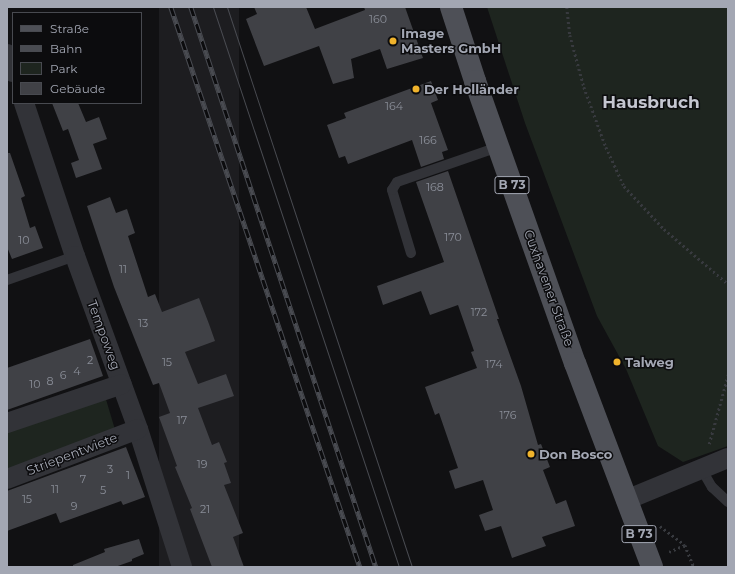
<!DOCTYPE html>
<meta charset="utf-8">
<style>
body{margin:0}
#map{position:relative;width:735px;height:574px;overflow:hidden;background:#111113;font-family:Montserrat,sans-serif}
div>[style]{position:absolute}
.built>*{inset:0;background:#1d1d20;transform-origin:0 0}
.green>*{inset:0;background:#1e251f}
.building>*{inset:0;background:#404146}
.path>*{height:2.5px;margin-top:-1.25px;transform-origin:0;background:repeating-linear-gradient(90deg,#383a3f 0 2px,transparent 0 5px)}
.service>*{height:10px;margin:-5px;padding:0 5px;transform-origin:5px;border-radius:5px;background:#323338}
.minor>*{height:20px;margin:-10px;padding:0 10px;transform-origin:10px;border-radius:10px;background:#323338}
.primary>*{height:22px;margin:-11px;padding:0 11px;transform-origin:11px;border-radius:11px;background:#4e5057}
.tram>*{height:1px;margin:-0.5px;padding:0 0.5px;transform-origin:0.5px;border-radius:0.5px;background:#494b51}
.rail>*{height:4.5px;margin-top:-2.25px;transform-origin:0;background:repeating-linear-gradient(90deg,#0c0c0e 0 9px,#494b51 0 18px);box-sizing:border-box;border-block:1px solid #494b51}
.dots>*{width:11px;height:11px;translate:-50% -50%;box-sizing:border-box;border:2px solid #0c0c0e;border-radius:50%}
span{translate:-50% -50%;white-space:nowrap;text-align:center;line-height:1.15;-webkit-text-stroke:3px #0c0c0e;paint-order:stroke}
.number-label{font-size:11px;color:#8a8e98}
.number-label span{-webkit-text-stroke-width:0}
.shield-label span{padding:1px 3px;background:#0c0c0e;border:1px solid;border-radius:3px;-webkit-text-stroke-width:0}
.shield-label{font-size:12px;color:#a3a7b3;font-weight:700}
.poi-label{font-size:13px;color:#a3a7b3;font-weight:700}
.left{translate:0 -50%;text-align:left}
.street-label{font-size:13px;color:#a3a7b3}
.district-label{font-size:17px;color:#c4c6d0;font-weight:700}
.frame{position:absolute;inset:0;border:8px solid #a3a7b3;pointer-events:none}
.legend{position:absolute;left:12px;top:12px;width:130px;height:92px;box-sizing:border-box;background:#0c0c0e;border:1px solid #484a50;margin:0;padding:5px 7px;list-style:none;font-size:12px;color:#a3a7b3}
.legend li{display:flex;align-items:center;gap:8px;height:20px}
.legend b{width:20px;border:1px solid #484a50}
</style>
<div id="map">
<div class="built">
<div style="left:159px;top:7px;width:80px;height:591px"></div>
</div>
<div class="green">
<div style="clip-path:polygon(487px 7px,728px 7px,728px 446px,683px 462px,658px 446px,626px 369px,597px 316px,525px 123px)"></div>
<div style="clip-path:polygon(105px 396px,116px 433px,7px 471px,7px 429px)"></div>
</div>
<div class="building">
<div style="clip-path:polygon(254px 7px,306px 7px,315px 29px,365px 10px,364px 7px,405px 7px,423px 58px,387px 69px,380px 49px,351px 59px,354px 78px,333px 84px,319px 46px,264px 66px,246px 19px,257px 14px)"></div>
<div style="clip-path:polygon(431px 81px,438px 100px,431px 103px,448px 150px,442px 152px,444px 159px,421px 167px,412px 140px,348px 164px,345px 156px,339px 158px,327px 125px,346px 118px,344px 113px)"></div>
<div style="clip-path:polygon(52px 103px,78px 103px,86px 122px,99px 117px,107px 139px,93px 144px,102px 169px,76px 178px,71px 163px,79px 160px,68px 129px,63px 131px)"></div>
<div style="clip-path:polygon(7px 153px,10px 153px,25px 196px,21px 198px,30px 228px,35px 226px,43px 248px,12px 259px,7px 247px)"></div>
<div style="clip-path:polygon(448px 171px,499px 319px,497px 319px,521px 386px,538px 445px,541px 444px,550px 467px,543px 470px,556px 504px,566px 500px,575px 526px,542px 537px,546px 546px,512px 558px,501px 526px,485px 531px,479px 515px,493px 510px,483px 480px,455px 489px,449px 471px,458px 468px,439px 413px,435px 415px,425px 387px,477px 368px,471px 352px,474px 351px,458px 305px,430px 315px,421px 291px,383px 305px,377px 286px,444px 262px,416px 182px)"></div>
<div style="clip-path:polygon(110px 197px,116px 213px,127px 209px,135px 233px,128px 236px,148px 297px,155px 294px,162px 312px,199px 298px,209px 324px,215px 341px,185px 352px,198px 384px,226px 374px,234px 396px,198px 408px,212px 445px,219px 442px,227px 462px,224px 463px,231px 483px,224px 485px,243px 533px,233px 537px,244px 567px,212px 567px,190px 509px,192px 508px,175px 467px,177px 466px,159px 417px,170px 413px,159px 383px,153px 385px,135px 340px,114px 287px,87px 206px)"></div>
<div style="clip-path:polygon(90px 339px,103px 376px,7px 410px,7px 368px)"></div>
<div style="clip-path:polygon(126px 447px,145px 497px,123px 505px,121px 501px,60px 523px,56px 513px,7px 531px,7px 491px)"></div>
<div style="clip-path:polygon(139px 539px,144px 554px,132px 559px,132px 561px,115px 567px,73px 567px,73px 565px,105px 552px,104px 549px)"></div>
</div>
<div class="path">
<div style="left:567px;top:7px;width:28px;rotate:84deg"></div>
<div style="left:570px;top:35px;width:54px;rotate:74.9deg"></div>
<div style="left:584px;top:87px;width:64px;rotate:69.9deg"></div>
<div style="left:606px;top:147px;width:43px;rotate:65.2deg"></div>
<div style="left:624px;top:186px;width:59px;rotate:47.1deg"></div>
<div style="left:664px;top:229px;width:84px;rotate:40.7deg"></div>
<div style="left:709px;top:444px;width:72px;rotate:-74.6deg"></div>
<div style="left:660px;top:526px;width:31px;rotate:37deg"></div>
<div style="left:685px;top:545px;width:24px;rotate:68deg"></div>
<div style="left:669px;top:552px;width:17px;rotate:-24deg"></div>
</div>
<div class="service">
<div style="left:411px;top:253px;width:66px;rotate:-106.8deg"></div>
<div style="left:392px;top:190px;width:9px;rotate:-58deg"></div>
<div style="left:397px;top:182px;width:107px;rotate:-19.1deg"></div>
<div style="left:7px;top:280px;width:72px;rotate:-19.4deg"></div>
<div style="left:702px;top:470px;width:20px;rotate:60deg"></div>
<div style="left:712px;top:487px;width:22px;rotate:43deg"></div>
</div>
<div class="minor">
<div style="left:7px;top:54px;width:19px;rotate:72deg"></div>
<div style="left:24px;top:103px;width:161px;rotate:71.6deg"></div>
<div style="left:75px;top:256px;width:184px;rotate:70deg"></div>
<div style="left:138px;top:429px;width:145px;rotate:72.3deg"></div>
<div style="left:7px;top:423px;width:121px;rotate:-18.7deg"></div>
<div style="left:7px;top:479px;width:140px;rotate:-20.9deg"></div>
<div style="left:626px;top:500px;width:110px;rotate:-22.4deg"></div>
</div>
<div class="primary">
<div style="left:451px;top:7px;width:78px;rotate:72deg"></div>
<div style="left:475px;top:81px;width:299px;rotate:70.5deg"></div>
<div style="left:575px;top:363px;width:218px;rotate:69.3deg"></div>
</div>
<div class="tram">
<div style="left:213px;top:7px;width:590px;rotate:71.63deg"></div>
<div style="left:227px;top:7px;width:590px;rotate:71.72deg"></div>
</div>
<div class="rail">
<div style="left:171px;top:7px;width:591px;rotate:71.35deg"></div>
<div style="left:191px;top:7px;width:590px;rotate:71.72deg"></div>
</div>
<div class="dots">
<div style="left:393px;top:41px;background:#f0b32c"></div>
<div style="left:416px;top:89px;background:#f0b32c"></div>
<div style="left:617px;top:362px;background:#f0b32c"></div>
<div style="left:531px;top:454px;background:#f0b32c"></div>
</div>
<div class="number-label">
<span style="left:378px;top:19px">160</span>
<span style="left:394px;top:106px">164</span>
<span style="left:428px;top:140px">166</span>
<span style="left:435px;top:187px">168</span>
<span style="left:453px;top:237px">170</span>
<span style="left:24px;top:240px">10</span>
<span style="left:123px;top:269px">11</span>
<span style="left:479px;top:312px">172</span>
<span style="left:143px;top:323px">13</span>
<span style="left:90px;top:360px">2</span>
<span style="left:167px;top:362px">15</span>
<span style="left:494px;top:364px">174</span>
<span style="left:77px;top:371px">4</span>
<span style="left:63px;top:375px">6</span>
<span style="left:50px;top:381px">8</span>
<span style="left:35px;top:384px">10</span>
<span style="left:508px;top:415px">176</span>
<span style="left:182px;top:420px">17</span>
<span style="left:202px;top:464px">19</span>
<span style="left:110px;top:469px">3</span>
<span style="left:128px;top:475px">1</span>
<span style="left:83px;top:479px">7</span>
<span style="left:55px;top:489px">11</span>
<span style="left:103px;top:490px">5</span>
<span style="left:27px;top:499px">15</span>
<span style="left:74px;top:506px">9</span>
<span style="left:205px;top:509px">21</span>
</div>
<div class="shield-label">
<span style="left:512px;top:185px">B 73</span>
<span style="left:639px;top:534px">B 73</span>
</div>
<div class="poi-label">
<span class="left" style="left:401px;top:41px">Image<br>Masters GmbH</span>
<span class="left" style="left:424px;top:89px">Der Holländer</span>
<span class="left" style="left:625px;top:362px">Talweg</span>
<span class="left" style="left:539px;top:454px">Don Bosco</span>
</div>
<div class="street-label">
<span style="left:549px;top:288px;rotate:70deg">Cuxhavener Straße</span>
<span style="left:104px;top:335px;rotate:70deg">Tempoweg</span>
<span style="left:72px;top:454px;rotate:-21deg">Striepentwiete</span>
</div>
<div class="district-label">
<span style="left:651px;top:103px">Hausbruch</span>
</div>
<div class="frame"></div>
<ul class="legend">
<li><b style="height:5px;background:#4e5057"></b>Straße</li>
<li><b style="height:5px;background:#494b51"></b>Bahn</li>
<li><b style="height:11px;background:#1e251f"></b>Park</li>
<li><b style="height:11px;background:#404146"></b>Gebäude</li>
</ul>
</div>
